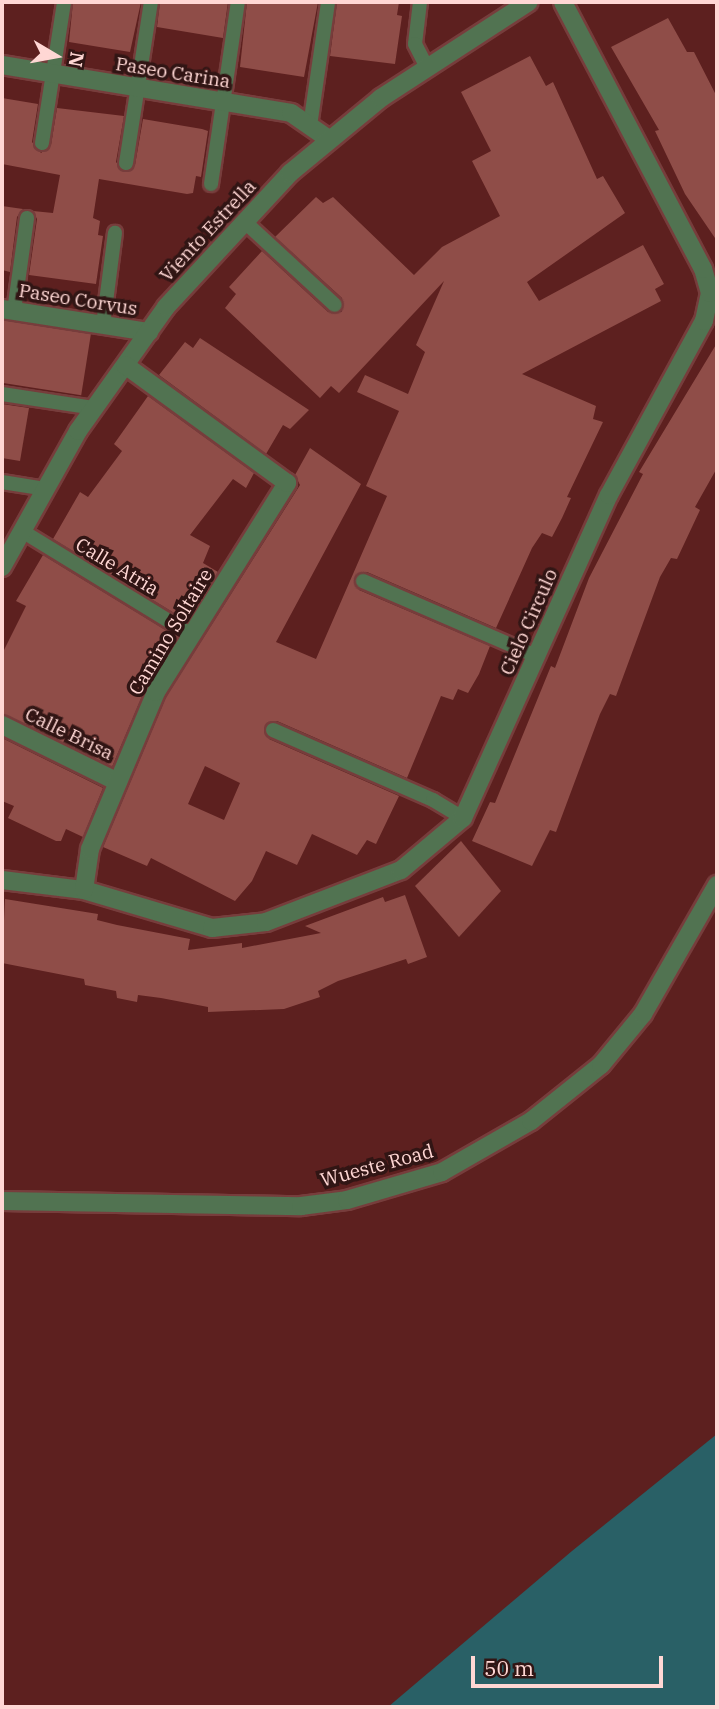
<!DOCTYPE html>
<style>
body{margin:0}
#map{position:relative;width:719px;height:1709px;overflow:hidden;background:#5d201f;font-family:"IBM Plex Serif",serif}
div>[style]{position:absolute}
.water>*{inset:0;background:#296066}
.building>*{inset:0;background:#8f4d48;transform-origin:0 0}
.roads{filter:drop-shadow(2px 0 #773d3c) drop-shadow(-2px 0 #773d3c) drop-shadow(0 2px #773d3c) drop-shadow(0 -2px #773d3c)}
.service>*{height:14px;margin:-7px;padding:0 7px;transform-origin:7px;border-radius:7px;background:#517351}
.minor>*{height:18px;margin:-9px;padding:0 9px;transform-origin:9px;border-radius:9px;background:#517351}
.tertiary>*{height:18px;margin:-9px;padding:0 9px;transform-origin:9px;border-radius:9px;background:#517351}
span{translate:-50% -50%;white-space:nowrap;text-align:center;line-height:1.15;-webkit-text-stroke:7px #311514;paint-order:stroke}
.street-label{font-size:19px;color:#ffd7d4}
.frame{position:absolute;inset:0;border:4px solid #ffd7d4;pointer-events:none}
.north{position:absolute;left:21px;top:21px;width:70px;height:70px;-webkit-text-stroke:5px #311514;paint-order:stroke;rotate:100deg;font-size:19px;font-weight:700;line-height:28px;text-align:center;color:#ffd7d4}
.north::after{content:'';display:block;margin:auto;width:24px;height:32px;background:#ffd7d4;clip-path:polygon(50% 0,100% 100%,50% 72%,0 100%)}
.scale{position:absolute;left:471px;top:1656px;width:192px;height:32px;box-sizing:border-box;border:4px solid #ffd7d4;border-top:0;padding-left:9px;font-size:21px;line-height:24px;white-space:nowrap;color:#ffd7d4;-webkit-text-stroke:5px #311514;paint-order:stroke}
</style>
<div id="map">
<div class="water">
<div style="clip-path:polygon(717px 1434px,717px 1707px,388px 1707px,572px 1551px)"></div>
</div>
<div class="building">
<div style="clip-path:polygon(73px 2px,141px 2px,130px 52px,69px 42px)"></div>
<div style="clip-path:polygon(160px 2px,228px 2px,223px 38px,157px 27px)"></div>
<div style="clip-path:polygon(247px 2px,318px 2px,304px 77px,240px 67px)"></div>
<div style="clip-path:polygon(337px 2px,399px 2px,397px 15px,402px 16px,395px 64px,330px 56px)"></div>
<div style="clip-path:polygon(668px 18px,687px 52px,694px 52px,717px 97px,717px 241px,685px 194px,655px 131px,659px 130px,611px 47px)"></div>
<div style="clip-path:polygon(evenodd,530px 56px,546px 86px,553px 82px,597px 179px,603px 176px,625px 213px,527px 282px,539px 301px,643px 245px,664px 284px,655px 289px,661px 301px,522px 374px,596px 406px,593px 419px,603px 422px,567px 497px,571px 498px,562px 518px,552px 537px,542px 533px,532px 548px,496px 628px,367px 572px,355px 577px,359px 590px,490px 646px,479px 674px,468px 693px,458px 689px,453px 700px,441px 696px,407px 778px,277px 721px,265px 726px,269px 739px,399px 796px,376px 844px,367px 840px,357px 855px,312px 834px,297px 865px,266px 851px,252px 881px,235px 901px,151px 858px,147px 866px,103px 847px,166px 697px,300px 485px,295px 475px,310px 448px,361px 484px,276px 642px,316px 659px,387px 496px,366px 486px,399px 411px,357px 392px,365px 375px,408px 394px,425px 352px,416px 345px,444px 281px,339px 393px,331px 386px,320px 398px,225px 308px,236px 294px,229px 287px,262px 251px,328px 312px,342px 312px,342px 298px,275px 237px,316px 197px,323px 203px,333px 197px,414px 275px,442px 247px,500px 216px,472px 161px,491px 151px,461px 92px,530px 56px,205px 766px,240px 783px,224px 820px,188px 804px,205px 766px)"></div>
<div style="clip-path:polygon(2px 98px,38px 104px,32px 142px,41px 153px,51px 145px,57px 108px,124px 116px,116px 162px,124px 172px,135px 165px,143px 119px,202px 129px,208px 131px,201px 177px,196px 176px,193px 193px,187px 194px,99px 179px,93px 218px,100px 221px,98px 235px,103px 236px,96px 284px,29px 275px,37px 219px,33px 211px,53px 213px,60px 175px,2px 164px)"></div>
<div style="clip-path:polygon(2px 206px,23px 209px,17px 217px,10px 272px,2px 270px)"></div>
<div style="left:2px;top:320px;width:90px;height:62px;rotate:9deg"></div>
<div style="clip-path:polygon(200px 338px,309px 410px,290px 429px,283px 425px,266px 454px,159px 375px,185px 342px,193px 348px)"></div>
<div style="clip-path:polygon(717px 343px,717px 468px,695px 507px,700px 510px,677px 559px,671px 558px,660px 577px,616px 696px,610px 694px,600px 714px,556px 832px,550px 830px,532px 866px,472px 841px,490px 802px,495px 803px,551px 666px,555px 668px,589px 578px,643px 474px,639px 472px)"></div>
<div style="clip-path:polygon(148px 396px,254px 473px,246px 488px,233px 479px,190px 535px,210px 546px,203px 563px,218px 572px,187px 621px,53px 539px,80px 492px,88px 497px,122px 451px,114px 444px)"></div>
<div style="clip-path:polygon(2px 404px,29px 408px,20px 461px,2px 458px)"></div>
<div style="clip-path:polygon(43px 555px,177px 637px,146px 687px,112px 767px,2px 714px,2px 654px,26px 606px,16px 601px)"></div>
<div style="clip-path:polygon(2px 738px,103px 788px,83px 837px,66px 829px,61px 841px,56px 841px,8px 818px,14px 806px,2px 801px)"></div>
<div style="clip-path:polygon(461px 841px,501px 891px,459px 937px,415px 886px)"></div>
<div style="clip-path:polygon(405px 895px,427px 957px,408px 964px,406px 959px,338px 981px,318px 991px,320px 997px,284px 1009px,208px 1012px,208px 1007px,161px 998px,138px 995px,137px 1002px,117px 998px,116px 991px,85px 985px,84px 979px,2px 963px,5px 899px,98px 914px,97px 920px,117px 925px,190px 939px,188px 950px,242px 943px,242px 948px,321px 933px,305px 926px,383px 897px,385px 902px)"></div>
</div>
<div class="roads">
<div class="service">
<div style="left:420px;top:2px;width:42px;rotate:96.8deg"></div>
<div style="left:415px;top:44px;width:25px;rotate:63deg"></div>
<div style="left:310px;top:126px;width:125px;rotate:-81.7deg"></div>
<div style="left:42px;top:143px;width:143px;rotate:-81.1deg"></div>
<div style="left:126px;top:163px;width:163px;rotate:-81.2deg"></div>
<div style="left:211px;top:184px;width:184px;rotate:-81.6deg"></div>
<div style="left:245px;top:222px;width:122px;rotate:42.7deg"></div>
<div style="left:14px;top:311px;width:94px;rotate:-82deg"></div>
<div style="left:103px;top:325px;width:93px;rotate:-82.6deg"></div>
<div style="left:2px;top:394px;width:94px;rotate:8.6deg"></div>
<div style="left:2px;top:482px;width:45px;rotate:9deg"></div>
<div style="left:22px;top:531px;width:199px;rotate:31.5deg"></div>
<div style="left:363px;top:581px;width:189px;rotate:23.4deg"></div>
<div style="left:273px;top:730px;width:175px;rotate:23.6deg"></div>
<div style="left:433px;top:800px;width:35px;rotate:31deg"></div>
</div>
<div class="minor">
<div style="left:2px;top:65px;width:293px;rotate:9.4deg"></div>
<div style="left:291px;top:113px;width:47px;rotate:34.7deg"></div>
<div style="left:2px;top:309px;width:149px;rotate:8.9deg"></div>
<div style="left:2px;top:567px;width:156px;rotate:-60.8deg"></div>
<div style="left:78px;top:431px;width:152px;rotate:-54.6deg"></div>
<div style="left:166px;top:307px;width:183px;rotate:-47.2deg"></div>
<div style="left:290px;top:173px;width:118px;rotate:-39.5deg"></div>
<div style="left:381px;top:98px;width:176px;rotate:-33deg"></div>
<div style="left:2px;top:725px;width:129px;rotate:26.2deg"></div>
<div style="left:2px;top:880px;width:83px;rotate:7deg"></div>
<div style="left:84px;top:890px;width:134px;rotate:16.5deg"></div>
<div style="left:212px;top:928px;width:54px;rotate:-6.3deg"></div>
<div style="left:266px;top:922px;width:145px;rotate:-21.1deg"></div>
<div style="left:401px;top:870px;width:81px;rotate:-40deg"></div>
<div style="left:463px;top:818px;width:354px;rotate:-65.7deg"></div>
<div style="left:609px;top:495px;width:198px;rotate:-61.4deg"></div>
<div style="left:704px;top:321px;width:29px;rotate:-78deg"></div>
<div style="left:710px;top:293px;width:25px;rotate:-106deg"></div>
<div style="left:703px;top:269px;width:301px;rotate:-117.7deg"></div>
<div style="left:84px;top:890px;width:41px;rotate:-81.7deg"></div>
<div style="left:90px;top:849px;width:170px;rotate:-67.2deg"></div>
<div style="left:156px;top:692px;width:247px;rotate:-57.9deg"></div>
<div style="left:287px;top:483px;width:200px;rotate:-143.9deg"></div>
</div>
<div class="tertiary">
<div style="left:2px;top:1201px;width:299px;rotate:1deg"></div>
<div style="left:301px;top:1206px;width:46px;rotate:-7.4deg"></div>
<div style="left:347px;top:1200px;width:99px;rotate:-16.4deg"></div>
<div style="left:442px;top:1172px;width:103px;rotate:-29.8deg"></div>
<div style="left:531px;top:1121px;width:90px;rotate:-38.7deg"></div>
<div style="left:601px;top:1065px;width:66px;rotate:-50.5deg"></div>
<div style="left:643px;top:1014px;width:149px;rotate:-60.2deg"></div>
</div>
</div>
<div class="street-label">
<span style="left:173px;top:73px;rotate:9deg">Paseo Carina</span>
<span style="left:208px;top:231px;rotate:-47deg">Viento Estrella</span>
<span style="left:78px;top:300px;rotate:9deg">Paseo Corvus</span>
<span style="left:117px;top:567px;rotate:31deg">Calle Atria</span>
<span style="left:529px;top:622px;rotate:-66deg">Cielo Circulo</span>
<span style="left:171px;top:632px;rotate:-59deg">Camino Soltaire</span>
<span style="left:69px;top:734px;rotate:26deg">Calle Brisa</span>
<span style="left:377px;top:1166px;rotate:-15deg">Wueste Road</span>
</div>
<div class="frame"></div>
<div class="north">N</div>
<div class="scale">50 m</div>
</div>
